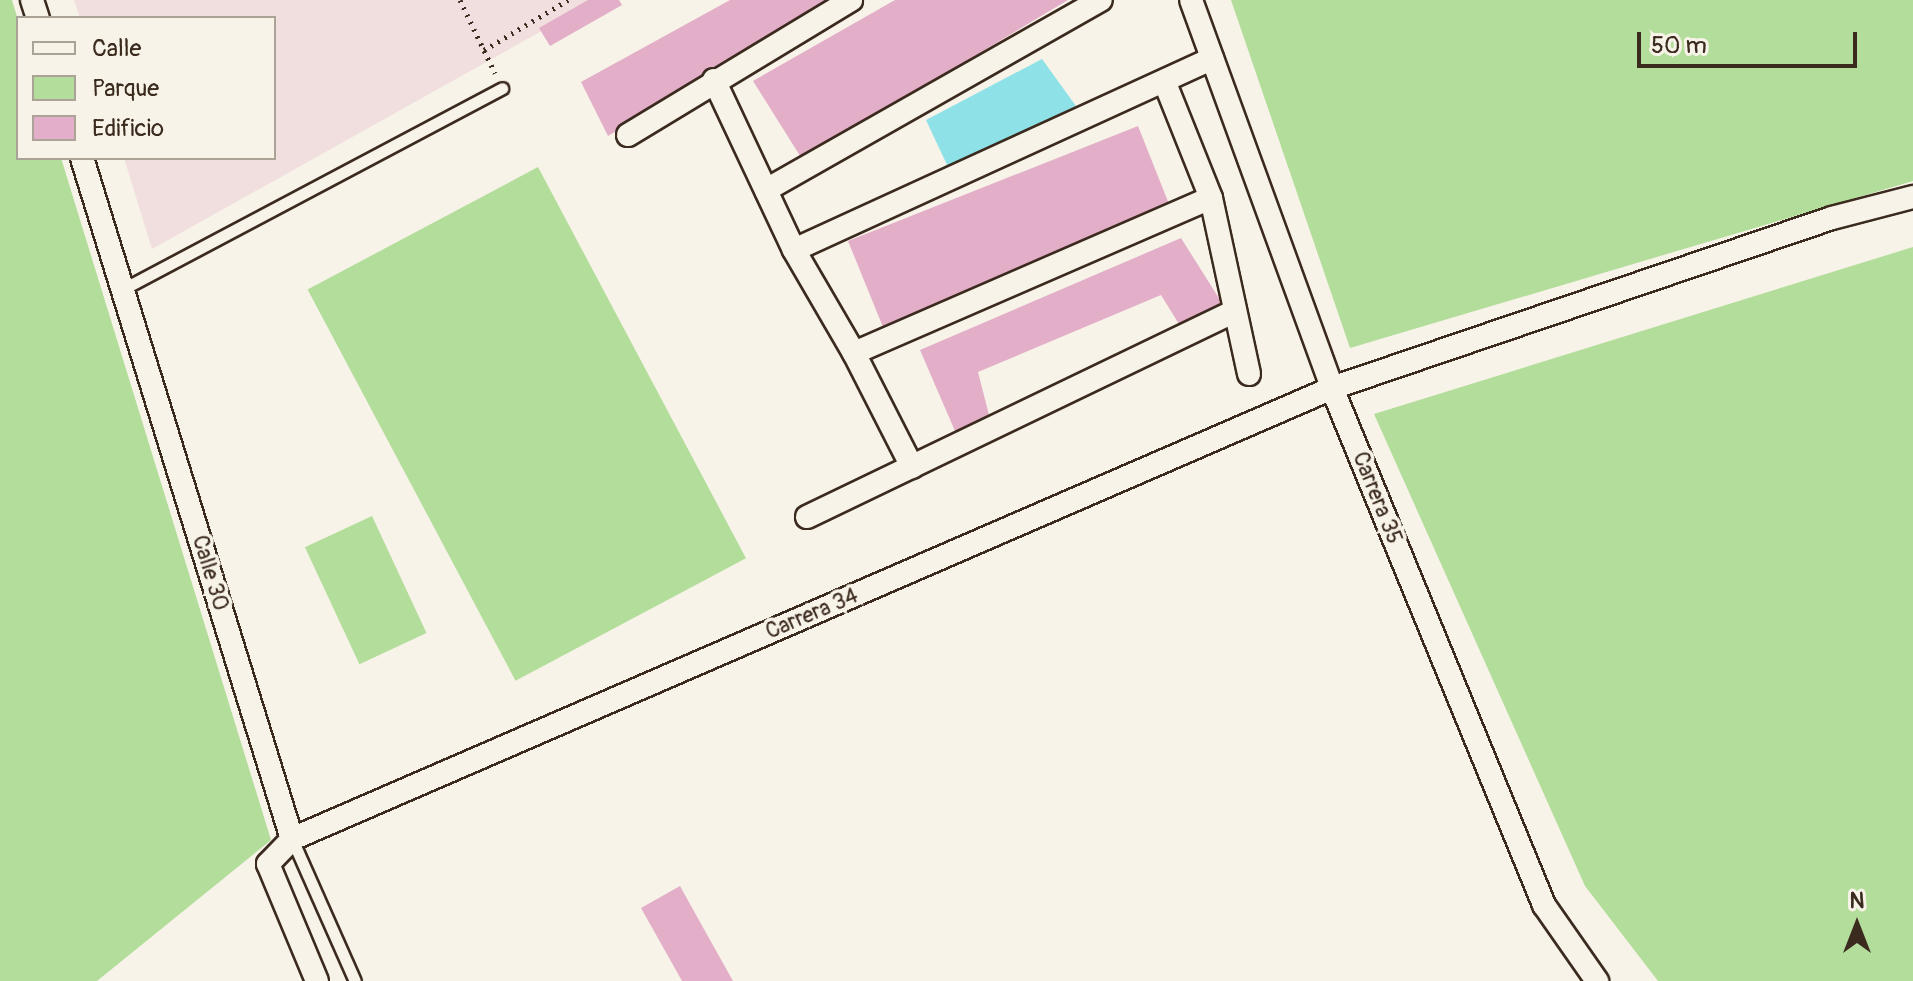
<!DOCTYPE html>
<style>
body{margin:0}
#map{position:relative;width:1913px;height:981px;overflow:hidden;background:#f7f3e8;font-family:Pangolin,sans-serif}
div>[style]{position:absolute}
.built>*{inset:0;background:#f1dede}
.green>*{inset:0;background:#b3dd9a;transform-origin:0 0}
.water>*{inset:0;background:#8fe1e8}
.building>*{inset:0;background:#e3aec8}
.path>*{height:5px;margin-top:-2.5px;transform-origin:0;background:repeating-linear-gradient(90deg,#3b2a1e 0 2px,transparent 0 8px)}
.roads{filter:drop-shadow(2px 0 #3b2a1e) drop-shadow(-2px 0 #3b2a1e) drop-shadow(0 2px #3b2a1e) drop-shadow(0 -2px #3b2a1e)}
.service>*{height:11px;margin:-5.5px;padding:0 5.5px;transform-origin:5.5px;border-radius:5.5px;background:#f7f3e8}
.minor>*{height:22px;margin:-11px;padding:0 11px;transform-origin:11px;border-radius:11px;background:#f7f3e8}
span{translate:-50% -50%;white-space:nowrap;text-align:center;line-height:1.15;-webkit-text-stroke:7px #f7f3e8;paint-order:stroke}
.street-label{font-size:22px;color:#3b2a1e}
.legend{position:absolute;left:16px;top:16px;width:260px;height:144px;box-sizing:border-box;background:#f7f3e8;border:2px solid #aca397;margin:0;padding:10px 14px;list-style:none;font-size:24px;color:#3b2a1e}
.legend li{display:flex;align-items:center;gap:16px;height:40px}
.legend b{width:40px;border:2px solid #aca397}
.north{position:absolute;left:1817px;top:885px;width:80px;height:80px;-webkit-text-stroke:6px #f7f3e8;paint-order:stroke;rotate:0deg;font-size:22px;font-weight:700;line-height:32px;text-align:center;color:#3b2a1e}
.north::after{content:'';display:block;margin:auto;width:28px;height:36px;background:#3b2a1e;clip-path:polygon(50% 0,100% 100%,50% 72%,0 100%)}
.scale{position:absolute;left:1637px;top:32px;width:220px;height:36px;box-sizing:border-box;border:4px solid #3b2a1e;border-top:0;padding-left:10px;font-size:24px;line-height:28px;white-space:nowrap;color:#3b2a1e;-webkit-text-stroke:6px #f7f3e8;paint-order:stroke}
</style>
<div id="map">
<div class="built">
<div style="clip-path:polygon(74px 0,597px 0,152px 249px,124px 158px,274px 158px,274px 18px,80px 18px)"></div>
</div>
<div class="green">
<div style="clip-path:polygon(0 0,12px 0,18px 20px,18px 158px,61px 158px,271px 840px,97px 981px,0 981px)"></div>
<div style="clip-path:polygon(1231px 0,1913px 0,1913px 181px,1350px 348px)"></div>
<div style="left:538px;top:167px;width:443px;height:261px;rotate:62deg"></div>
<div style="clip-path:polygon(1913px 247px,1913px 981px,1658px 981px,1585px 886px,1374px 414px)"></div>
<div style="left:372px;top:516px;width:129px;height:74px;rotate:65deg"></div>
</div>
<div class="water">
<div style="clip-path:polygon(1042px 59px,1076px 106px,948px 167px,926px 120px)"></div>
</div>
<div class="building">
<div style="clip-path:polygon(588px 0,619px 0,622px 5px,550px 46px,539px 28px)"></div>
<div style="clip-path:polygon(730px 0,836px 0,608px 136px,581px 82px)"></div>
<div style="clip-path:polygon(895px 0,1068px 0,802px 159px,753px 81px)"></div>
<div style="clip-path:polygon(1138px 126px,1169px 204px,885px 332px,848px 241px)"></div>
<div style="clip-path:polygon(1181px 238px,1227px 311px,1182px 329px,1161px 295px,978px 372px,989px 415px,955px 431px,920px 350px)"></div>
<div style="clip-path:polygon(680px 886px,700px 922px,733px 981px,682px 981px,641px 908px)"></div>
</div>
<div class="path">
<div style="left:460px;top:0;width:81px;rotate:64.4deg"></div>
<div style="left:484px;top:50px;width:98px;rotate:-30.8deg"></div>
</div>
<div class="roads">
<div class="service">
<div style="left:123px;top:289px;width:429px;rotate:-27.9deg"></div>
<div style="left:292px;top:839px;width:155px;rotate:66.1deg"></div>
</div>
<div class="minor">
<div style="left:32px;top:0;width:19px;rotate:72deg"></div>
<div style="left:1191px;top:0;width:413px;rotate:70deg"></div>
<div style="left:1332px;top:388px;width:559px;rotate:67.7deg"></div>
<div style="left:1544px;top:905px;width:93px;rotate:55.1deg"></div>
<div style="left:714px;top:80px;width:188px;rotate:64.8deg"></div>
<div style="left:794px;top:250px;width:119px;rotate:59.8deg"></div>
<div style="left:854px;top:353px;width:128px;rotate:63deg"></div>
<div style="left:1165px;top:83px;width:124px;rotate:68.2deg"></div>
<div style="left:1211px;top:198px;width:180px;rotate:77.8deg"></div>
<div style="left:628px;top:135px;width:261px;rotate:-31.2deg"></div>
<div style="left:82px;top:158px;width:713px;rotate:72.86deg"></div>
<div style="left:766px;top:190px;width:385px;rotate:-29.6deg"></div>
<div style="left:794px;top:250px;width:460px;rotate:-24.6deg"></div>
<div style="left:854px;top:353px;width:389px;rotate:-23.5deg"></div>
<div style="left:807px;top:517px;width:475px;rotate:-25.7deg"></div>
<div style="left:317px;top:981px;width:127px;rotate:-112.7deg"></div>
<div style="left:268px;top:864px;width:35px;rotate:-46deg"></div>
<div style="left:292px;top:839px;width:1134px;rotate:-23.44deg"></div>
<div style="left:1332px;top:388px;width:528px;rotate:-18.78deg"></div>
<div style="left:1832px;top:218px;width:84px;rotate:-14.5deg"></div>
</div>
</div>
<div class="street-label">
<span style="left:1377px;top:498px;rotate:68deg">Carrera 35</span>
<span style="left:210px;top:573px;rotate:73deg">Calle 30</span>
<span style="left:812px;top:614px;rotate:-23deg">Carrera 34</span>
</div>
<ul class="legend">
<li><b style="height:10px;background:#f7f3e8"></b>Calle</li>
<li><b style="height:22px;background:#b3dd9a"></b>Parque</li>
<li><b style="height:22px;background:#e3aec8"></b>Edificio</li>
</ul>
<div class="north">N</div>
<div class="scale">50 m</div>
</div>
